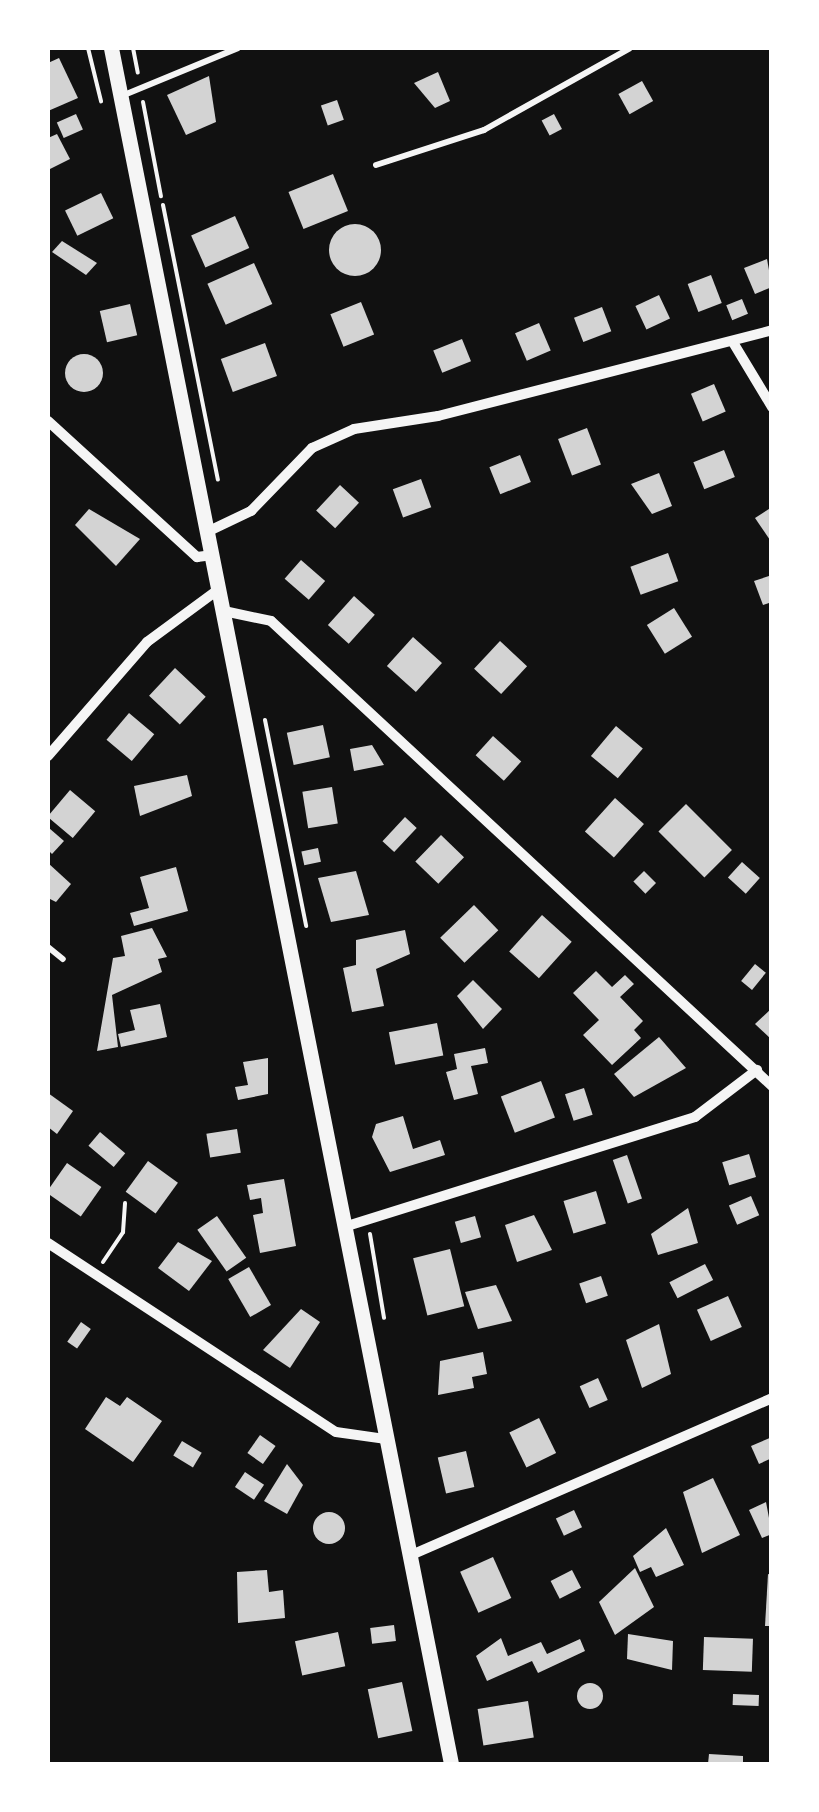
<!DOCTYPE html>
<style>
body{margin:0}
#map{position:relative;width:819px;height:1812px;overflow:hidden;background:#111;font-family:Overpass,sans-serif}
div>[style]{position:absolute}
.building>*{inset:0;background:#d3d3d3;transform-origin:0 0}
.round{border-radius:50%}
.path>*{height:4px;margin:-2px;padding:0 2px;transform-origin:2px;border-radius:2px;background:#f5f5f5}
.service>*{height:6px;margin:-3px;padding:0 3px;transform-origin:3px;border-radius:3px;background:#f5f5f5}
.minor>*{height:10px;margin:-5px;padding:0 5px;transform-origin:5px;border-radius:5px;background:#f5f5f5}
.tertiary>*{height:15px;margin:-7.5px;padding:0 7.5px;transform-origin:7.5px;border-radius:7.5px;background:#f5f5f5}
span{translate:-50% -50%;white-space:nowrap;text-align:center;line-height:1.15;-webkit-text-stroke:10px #fff;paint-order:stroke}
.frame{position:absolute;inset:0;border:50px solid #fff;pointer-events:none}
</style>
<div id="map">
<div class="building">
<div style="clip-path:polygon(59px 58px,78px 98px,48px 111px,48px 63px)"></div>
<div style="clip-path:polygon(438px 72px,450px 101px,435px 108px,414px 83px)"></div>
<div style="clip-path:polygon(209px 76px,216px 122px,186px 135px,167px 95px)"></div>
<div style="left:642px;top:81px;width:23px;height:27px;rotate:61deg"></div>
<div style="left:337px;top:100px;width:21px;height:17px;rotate:71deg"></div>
<div style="left:76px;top:114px;width:17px;height:21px;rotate:66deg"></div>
<div style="left:554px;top:114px;width:17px;height:14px;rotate:62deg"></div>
<div style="clip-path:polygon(57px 134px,70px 159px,48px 170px,48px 138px)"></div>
<div style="left:333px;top:174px;width:40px;height:48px;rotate:68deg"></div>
<div style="left:101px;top:193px;width:28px;height:40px;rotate:64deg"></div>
<div style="left:235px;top:216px;width:35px;height:48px;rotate:66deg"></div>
<div class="round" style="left:329px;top:224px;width:52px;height:52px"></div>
<div style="clip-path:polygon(62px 241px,97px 263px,86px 275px,52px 252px)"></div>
<div style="clip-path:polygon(767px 259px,772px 287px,755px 294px,744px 268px)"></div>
<div style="left:254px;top:263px;width:45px;height:51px;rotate:66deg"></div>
<div style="left:711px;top:275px;width:30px;height:25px;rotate:69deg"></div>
<div style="left:659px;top:295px;width:26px;height:26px;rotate:65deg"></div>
<div style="left:742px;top:299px;width:16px;height:17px;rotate:68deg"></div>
<div style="left:361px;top:302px;width:35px;height:33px;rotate:68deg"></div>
<div style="left:130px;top:304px;width:32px;height:31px;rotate:77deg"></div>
<div style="left:602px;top:307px;width:26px;height:30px;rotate:69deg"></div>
<div style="left:539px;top:323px;width:30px;height:26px;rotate:67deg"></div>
<div style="left:462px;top:339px;width:24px;height:31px;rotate:68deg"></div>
<div style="left:265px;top:343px;width:35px;height:47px;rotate:70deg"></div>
<div class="round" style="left:65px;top:354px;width:38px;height:38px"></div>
<div style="left:714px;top:384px;width:30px;height:25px;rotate:67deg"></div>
<div style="left:587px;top:428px;width:39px;height:31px;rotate:69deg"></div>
<div style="left:724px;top:450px;width:29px;height:33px;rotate:68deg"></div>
<div style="left:520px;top:455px;width:29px;height:33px;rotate:68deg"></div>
<div style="clip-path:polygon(659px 473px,672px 506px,652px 514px,631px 484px)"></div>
<div style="left:421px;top:479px;width:30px;height:30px;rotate:70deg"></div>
<div style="left:340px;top:485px;width:26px;height:35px;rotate:43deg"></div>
<div style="clip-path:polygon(772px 507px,772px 543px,755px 518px)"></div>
<div style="clip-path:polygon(89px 509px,140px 539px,116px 566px,75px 525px)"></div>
<div style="left:668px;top:553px;width:30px;height:40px;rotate:70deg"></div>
<div style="left:301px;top:560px;width:32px;height:25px;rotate:41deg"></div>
<div style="clip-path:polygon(772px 575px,772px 602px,763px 605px,754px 581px)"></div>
<div style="left:354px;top:596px;width:28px;height:39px;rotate:42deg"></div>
<div style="left:674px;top:608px;width:34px;height:32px;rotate:58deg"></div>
<div style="left:413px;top:637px;width:39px;height:39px;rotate:42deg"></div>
<div style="left:500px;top:641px;width:37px;height:38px;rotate:43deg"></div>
<div style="left:175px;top:668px;width:42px;height:38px;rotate:43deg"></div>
<div style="left:129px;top:713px;width:33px;height:35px;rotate:40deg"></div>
<div style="left:323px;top:725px;width:33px;height:37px;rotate:78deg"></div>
<div style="left:616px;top:726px;width:35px;height:39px;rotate:40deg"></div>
<div style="left:493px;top:736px;width:38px;height:26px;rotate:42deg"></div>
<div style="clip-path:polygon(372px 745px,384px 765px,354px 771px,350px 749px)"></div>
<div style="clip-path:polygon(187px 775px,192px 796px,140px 816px,134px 786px)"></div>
<div style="left:332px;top:787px;width:37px;height:30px;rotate:81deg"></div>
<div style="left:70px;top:790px;width:33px;height:35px;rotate:40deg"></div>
<div style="left:615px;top:798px;width:39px;height:45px;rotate:42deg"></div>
<div style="left:686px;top:804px;width:65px;height:39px;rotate:45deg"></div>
<div style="left:405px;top:817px;width:16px;height:33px;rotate:43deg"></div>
<div style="clip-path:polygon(49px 828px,64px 841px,52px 854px,48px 850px)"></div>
<div style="left:441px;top:835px;width:32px;height:37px;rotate:44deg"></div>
<div style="left:318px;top:848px;width:14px;height:17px;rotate:78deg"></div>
<div style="left:742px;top:862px;width:24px;height:21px;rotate:42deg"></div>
<div style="clip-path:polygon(48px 863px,71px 884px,56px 902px,48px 898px)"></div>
<div style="clip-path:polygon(176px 867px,188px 911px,134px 926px,130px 913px,149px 908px,140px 877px)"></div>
<div style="clip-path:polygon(356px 871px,369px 915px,331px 922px,318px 878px)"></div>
<div style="left:644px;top:871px;width:17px;height:15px;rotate:45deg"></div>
<div style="left:474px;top:905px;width:35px;height:47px;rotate:46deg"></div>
<div style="left:542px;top:915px;width:40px;height:49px;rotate:42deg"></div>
<div style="clip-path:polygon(152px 928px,167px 957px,158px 959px,162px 972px,112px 995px,118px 1047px,97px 1051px,113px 958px,125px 956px,121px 936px)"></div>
<div style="clip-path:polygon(405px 930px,410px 954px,376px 969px,384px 1006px,352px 1012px,343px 968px,356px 965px,356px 940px)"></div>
<div style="left:755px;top:964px;width:14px;height:22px;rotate:39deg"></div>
<div style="clip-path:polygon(596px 971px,612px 987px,625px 975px,634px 984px,620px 997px,643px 1021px,634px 1030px,641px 1038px,612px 1065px,583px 1035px,599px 1020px,573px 993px)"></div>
<div style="clip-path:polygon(473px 980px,502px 1009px,483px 1029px,457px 996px)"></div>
<div style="clip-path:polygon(160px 1004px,167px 1037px,121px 1047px,118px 1034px,135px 1030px,130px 1010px)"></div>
<div style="clip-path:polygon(772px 1008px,772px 1040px,755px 1024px)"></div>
<div style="left:437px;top:1023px;width:33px;height:49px;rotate:79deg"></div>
<div style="clip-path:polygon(659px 1037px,686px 1068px,634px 1097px,614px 1074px)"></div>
<div style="clip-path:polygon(485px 1048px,488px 1063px,471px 1066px,478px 1094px,454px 1100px,446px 1072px,457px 1069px,454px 1054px)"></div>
<div style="clip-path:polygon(268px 1058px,268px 1094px,238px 1100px,235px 1087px,248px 1085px,243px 1062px)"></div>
<div style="left:541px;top:1081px;width:39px;height:43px;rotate:69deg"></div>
<div style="left:584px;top:1088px;width:28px;height:20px;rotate:72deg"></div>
<div style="clip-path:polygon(48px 1093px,73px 1111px,57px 1134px,48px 1127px)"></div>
<div style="clip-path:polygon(403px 1116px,413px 1149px,440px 1140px,445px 1155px,390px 1172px,372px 1137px,376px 1124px)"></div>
<div style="left:237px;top:1129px;width:24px;height:31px;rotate:81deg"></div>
<div style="left:100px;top:1132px;width:33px;height:18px;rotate:40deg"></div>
<div style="left:749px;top:1154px;width:24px;height:28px;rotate:73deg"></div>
<div style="left:627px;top:1155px;width:46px;height:15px;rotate:71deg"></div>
<div style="left:148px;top:1161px;width:37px;height:38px;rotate:36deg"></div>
<div style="left:67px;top:1163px;width:42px;height:36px;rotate:35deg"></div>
<div style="clip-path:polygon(284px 1179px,296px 1246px,260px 1253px,253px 1215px,263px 1213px,261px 1198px,250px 1200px,247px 1185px)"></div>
<div style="left:596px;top:1191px;width:34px;height:34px;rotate:73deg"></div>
<div style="left:751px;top:1196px;width:21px;height:24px;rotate:67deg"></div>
<div style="clip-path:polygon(688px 1208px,698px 1243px,658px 1255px,651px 1234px)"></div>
<div style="clip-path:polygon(534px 1215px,552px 1250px,517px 1262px,505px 1225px)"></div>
<div style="left:217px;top:1216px;width:51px;height:24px;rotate:55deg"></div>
<div style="left:475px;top:1216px;width:22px;height:21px;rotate:74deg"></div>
<div style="clip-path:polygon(178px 1242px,212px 1261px,189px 1291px,158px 1268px)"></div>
<div style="left:450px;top:1249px;width:59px;height:38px;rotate:76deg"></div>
<div style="left:705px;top:1264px;width:18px;height:40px;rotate:63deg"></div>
<div style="left:249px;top:1267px;width:44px;height:24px;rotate:60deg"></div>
<div style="left:601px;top:1276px;width:21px;height:23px;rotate:71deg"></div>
<div style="clip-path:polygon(496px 1285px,512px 1321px,478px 1329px,465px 1292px)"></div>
<div style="left:728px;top:1296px;width:34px;height:34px;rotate:66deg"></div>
<div style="clip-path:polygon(301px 1309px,320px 1322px,290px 1368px,263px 1350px)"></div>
<div style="left:81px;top:1322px;width:12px;height:24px;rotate:35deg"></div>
<div style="clip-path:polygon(659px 1324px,671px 1374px,642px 1388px,626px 1340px)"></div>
<div style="clip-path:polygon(483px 1352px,487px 1374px,472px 1377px,474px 1388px,438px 1395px,440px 1361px)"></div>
<div style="left:598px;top:1378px;width:24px;height:20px;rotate:66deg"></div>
<div style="clip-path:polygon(106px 1397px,120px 1406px,127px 1397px,162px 1421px,133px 1462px,85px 1429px)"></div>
<div style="left:539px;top:1418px;width:39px;height:33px;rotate:64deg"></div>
<div style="left:260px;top:1435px;width:19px;height:22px;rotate:35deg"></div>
<div style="clip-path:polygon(772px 1437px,772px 1458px,759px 1464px,751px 1446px)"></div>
<div style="left:182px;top:1441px;width:23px;height:17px;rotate:31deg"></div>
<div style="left:466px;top:1451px;width:37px;height:29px;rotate:77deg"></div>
<div style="clip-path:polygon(287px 1464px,303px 1485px,287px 1514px,264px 1501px)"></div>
<div style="left:245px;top:1472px;width:23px;height:18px;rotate:34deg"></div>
<div style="clip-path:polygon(713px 1478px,740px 1535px,702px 1553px,683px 1492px)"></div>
<div style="clip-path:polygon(766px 1502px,772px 1534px,762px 1538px,749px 1510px)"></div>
<div style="left:574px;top:1510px;width:19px;height:20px;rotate:65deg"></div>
<div class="round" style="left:313px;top:1512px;width:32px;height:32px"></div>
<div style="clip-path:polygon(666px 1528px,684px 1565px,656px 1577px,651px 1567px,640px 1572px,633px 1556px)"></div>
<div style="left:493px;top:1557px;width:45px;height:36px;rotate:66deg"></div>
<div style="clip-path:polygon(635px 1568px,654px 1607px,615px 1635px,599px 1602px)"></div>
<div style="clip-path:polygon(267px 1570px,269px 1592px,283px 1590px,285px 1618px,238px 1623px,237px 1572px)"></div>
<div style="left:572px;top:1570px;width:20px;height:24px;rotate:63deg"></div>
<div style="clip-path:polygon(768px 1574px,772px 1575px,772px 1626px,765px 1626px)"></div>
<div style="left:394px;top:1625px;width:16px;height:24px;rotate:83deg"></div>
<div style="left:338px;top:1632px;width:35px;height:44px;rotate:78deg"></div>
<div style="clip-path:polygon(628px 1634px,673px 1641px,672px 1670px,627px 1659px)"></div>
<div style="left:704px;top:1637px;width:49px;height:33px;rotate:2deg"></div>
<div style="clip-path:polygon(501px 1638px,508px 1656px,541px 1642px,547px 1654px,580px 1639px,585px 1651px,538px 1673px,532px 1661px,487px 1681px,476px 1656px)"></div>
<div style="left:402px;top:1682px;width:50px;height:35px;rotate:78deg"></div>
<div class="round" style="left:577px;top:1683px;width:26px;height:26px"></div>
<div style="left:733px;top:1694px;width:26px;height:11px;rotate:2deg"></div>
<div style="left:528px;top:1701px;width:37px;height:51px;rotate:81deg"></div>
<div style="clip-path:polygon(709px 1754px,743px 1756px,743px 1764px,708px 1764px)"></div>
</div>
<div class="path">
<div style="left:88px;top:48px;width:55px;rotate:76.2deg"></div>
<div style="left:133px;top:48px;width:25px;rotate:79deg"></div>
<div style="left:143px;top:102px;width:96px;rotate:79.2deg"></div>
<div style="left:163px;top:205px;width:280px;rotate:78.7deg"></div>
<div style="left:265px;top:720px;width:210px;rotate:78.7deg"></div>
<div style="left:370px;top:1234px;width:85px;rotate:80.5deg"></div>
<div style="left:103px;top:1262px;width:36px;rotate:-56deg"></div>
<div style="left:123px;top:1232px;width:29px;rotate:-86deg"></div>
</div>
<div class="service">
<div style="left:124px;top:95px;width:123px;rotate:-22.4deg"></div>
<div style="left:376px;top:165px;width:114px;rotate:-18deg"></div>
<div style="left:484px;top:130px;width:167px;rotate:-29.3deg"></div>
<div style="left:48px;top:947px;width:19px;rotate:39deg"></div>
</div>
<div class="minor">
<div style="left:734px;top:344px;width:74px;rotate:58.9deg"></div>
<div style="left:48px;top:421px;width:202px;rotate:42.4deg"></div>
<div style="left:197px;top:557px;width:16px;rotate:-7deg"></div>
<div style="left:209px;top:531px;width:47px;rotate:-25.5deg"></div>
<div style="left:251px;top:511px;width:88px;rotate:-45.9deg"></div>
<div style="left:312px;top:448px;width:46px;rotate:-24.3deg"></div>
<div style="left:354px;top:429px;width:85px;rotate:-8.8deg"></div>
<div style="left:438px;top:416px;width:345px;rotate:-14.4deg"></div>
<div style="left:224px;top:611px;width:48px;rotate:12deg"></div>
<div style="left:271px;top:621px;width:684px;rotate:42.87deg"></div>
<div style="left:48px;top:756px;width:151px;rotate:-49deg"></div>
<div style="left:147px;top:642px;width:89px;rotate:-36.4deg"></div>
<div style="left:344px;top:1227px;width:368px;rotate:-17.4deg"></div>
<div style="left:695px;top:1117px;width:78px;rotate:-37.2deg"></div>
<div style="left:48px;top:1243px;width:344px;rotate:33.3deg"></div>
<div style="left:336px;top:1432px;width:49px;rotate:8.1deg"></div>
<div style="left:409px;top:1556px;width:396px;rotate:-23.5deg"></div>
</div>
<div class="tertiary">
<div style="left:111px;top:48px;width:1749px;rotate:78.79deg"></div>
</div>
<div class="frame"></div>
</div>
